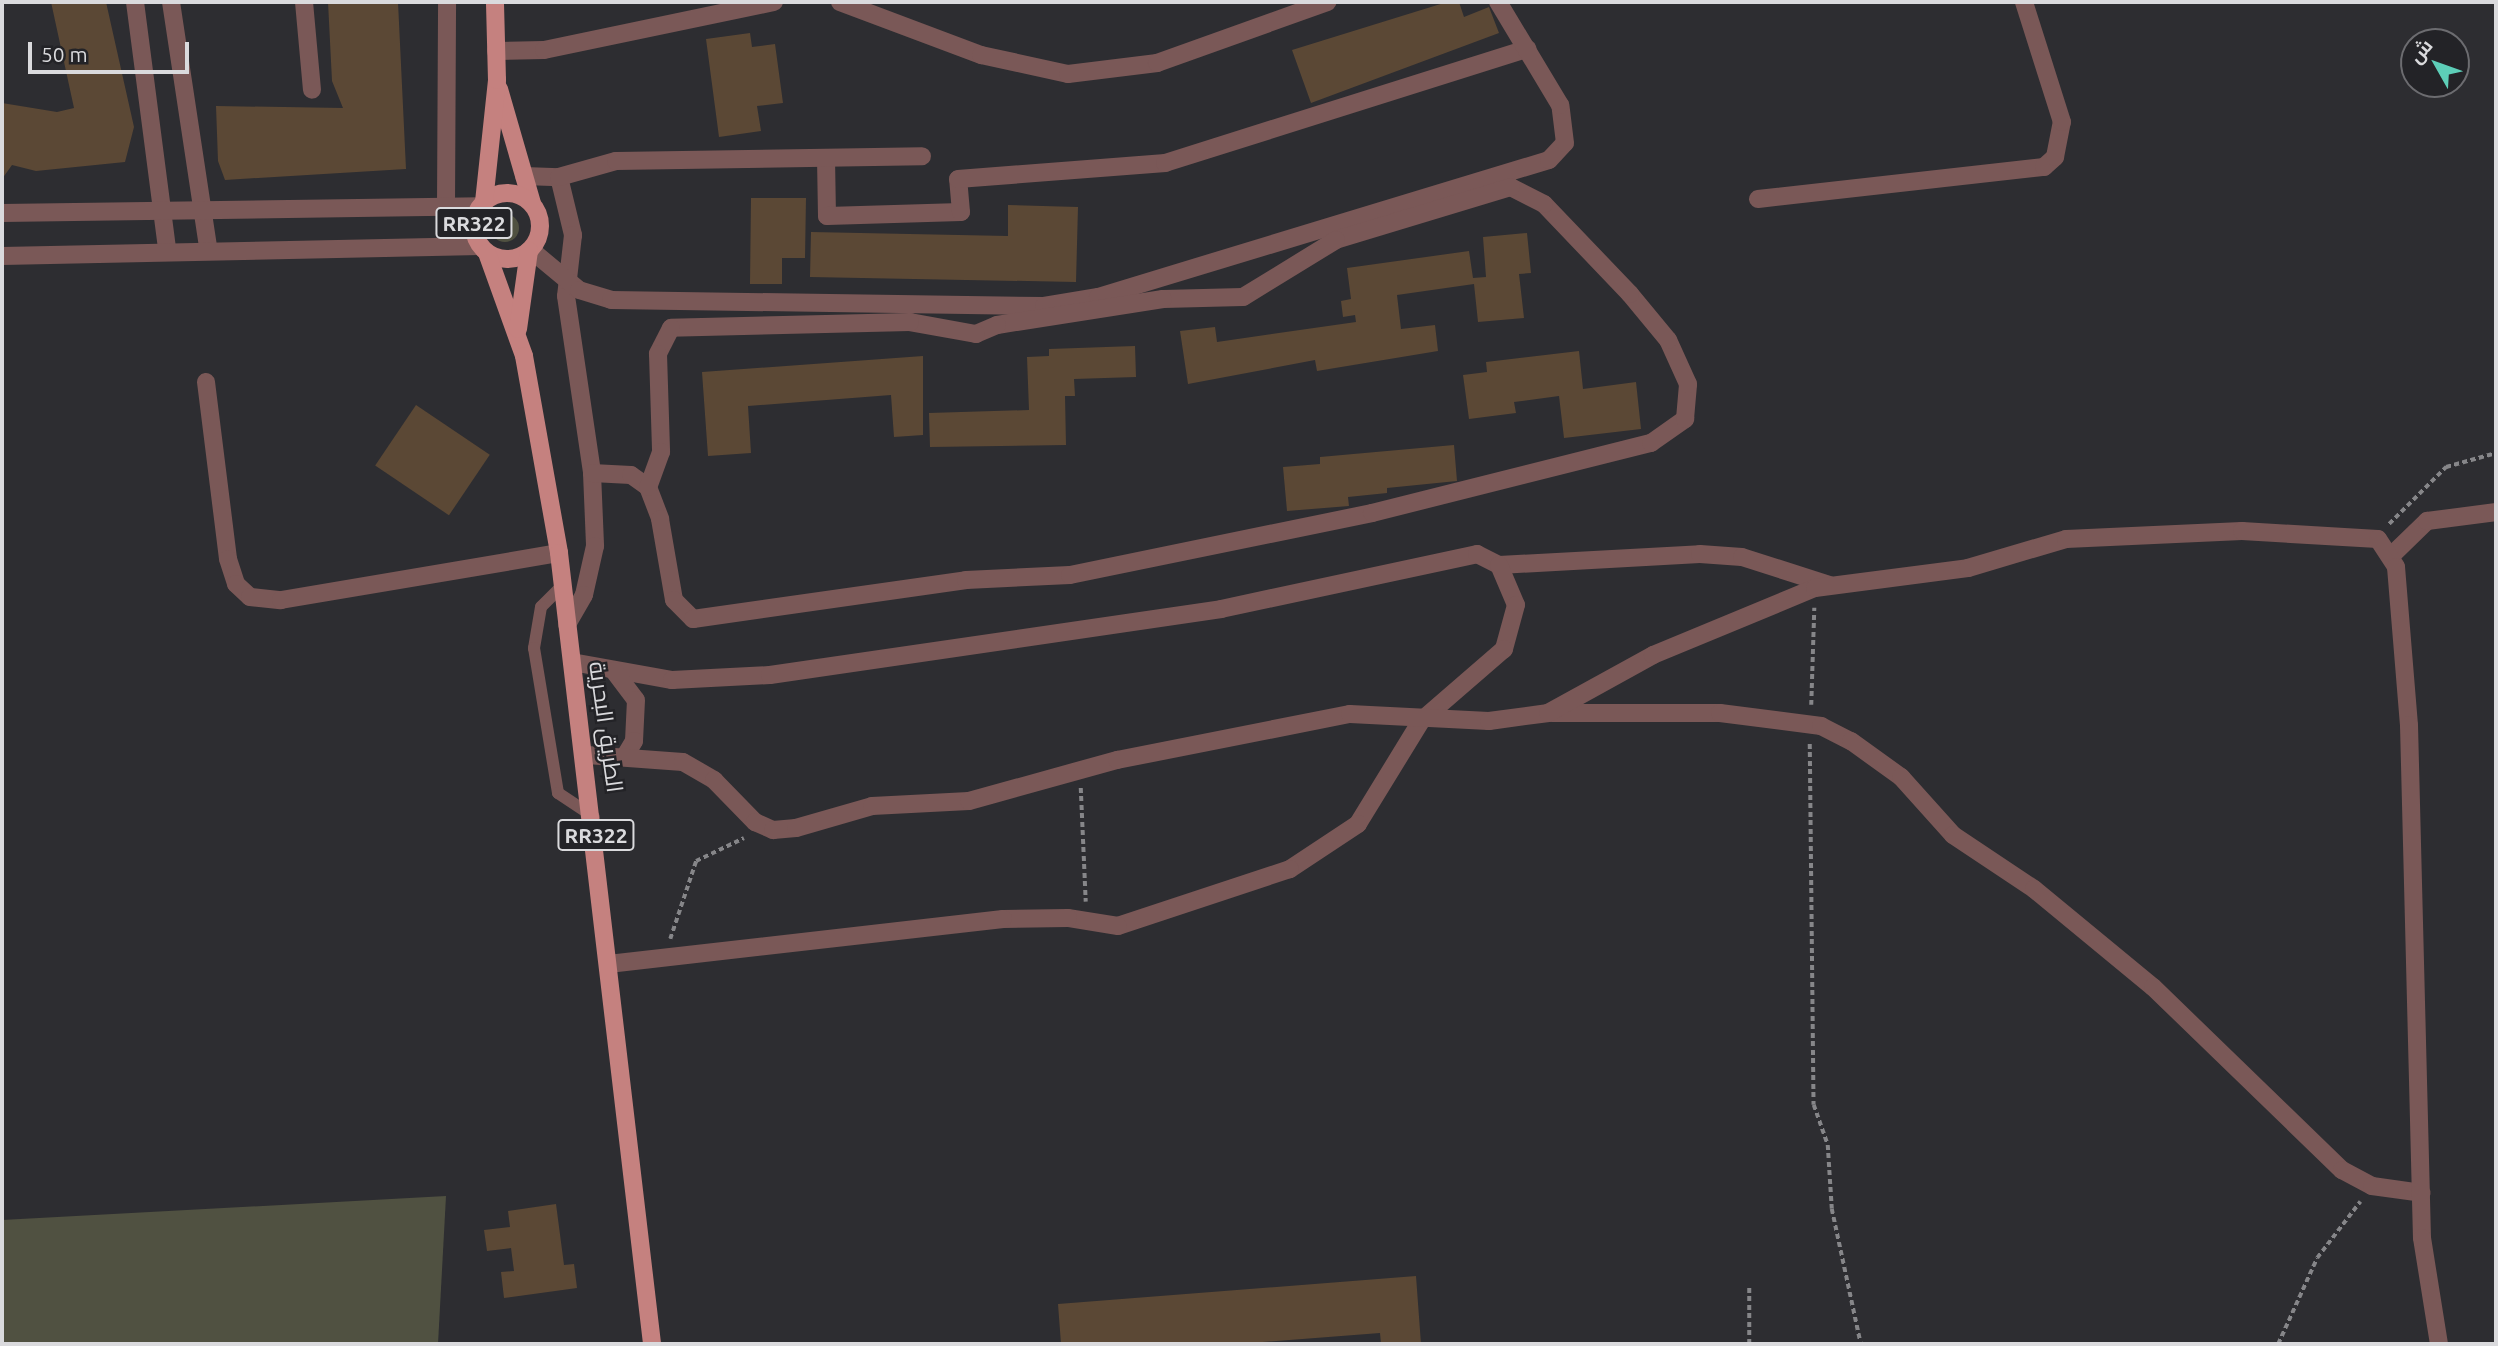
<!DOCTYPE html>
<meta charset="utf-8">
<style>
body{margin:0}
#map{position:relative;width:2498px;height:1346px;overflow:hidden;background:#2d2d31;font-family:Ubuntu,Cairo,sans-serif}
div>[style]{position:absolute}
.green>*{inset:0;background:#505141}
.round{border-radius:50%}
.building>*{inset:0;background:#5b4835;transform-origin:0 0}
.path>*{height:3.5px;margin-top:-1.75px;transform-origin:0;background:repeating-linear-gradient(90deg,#868689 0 5px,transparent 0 8.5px)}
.lane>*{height:12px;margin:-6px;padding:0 6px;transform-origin:6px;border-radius:6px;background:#7a5857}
.street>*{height:18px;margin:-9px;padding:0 9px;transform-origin:9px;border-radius:9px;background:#7a5857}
.primary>*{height:18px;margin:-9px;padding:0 9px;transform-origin:9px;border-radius:9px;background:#c5817f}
.primary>.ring{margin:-9px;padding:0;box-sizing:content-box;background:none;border:18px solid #c5817f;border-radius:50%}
span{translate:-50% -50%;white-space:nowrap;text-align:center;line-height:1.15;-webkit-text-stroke:5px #232327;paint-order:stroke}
.shield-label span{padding:2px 5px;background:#232327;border:2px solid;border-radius:5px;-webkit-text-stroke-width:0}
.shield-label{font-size:21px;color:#dadadd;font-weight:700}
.street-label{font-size:23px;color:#dadadd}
.frame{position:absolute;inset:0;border:4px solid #dadadd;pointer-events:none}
.north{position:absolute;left:2400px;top:28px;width:70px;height:70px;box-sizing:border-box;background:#232327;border:2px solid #6c6c70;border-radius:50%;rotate:310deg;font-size:19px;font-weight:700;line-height:28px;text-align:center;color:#dadadd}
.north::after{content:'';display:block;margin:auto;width:24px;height:32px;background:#5dceb8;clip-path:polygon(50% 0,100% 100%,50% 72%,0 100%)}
.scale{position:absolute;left:28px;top:42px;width:161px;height:32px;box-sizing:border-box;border:4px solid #dadadd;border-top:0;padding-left:9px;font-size:21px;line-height:24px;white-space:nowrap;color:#dadadd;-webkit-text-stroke:5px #232327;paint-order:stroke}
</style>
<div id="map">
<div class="green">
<div class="round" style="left:491px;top:214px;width:28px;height:28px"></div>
<div style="clip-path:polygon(446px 1196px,438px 1344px,2px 1344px,2px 1220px)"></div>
</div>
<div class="building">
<div style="clip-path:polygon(51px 2px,106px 2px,134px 127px,125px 162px,36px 171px,12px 165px,2px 179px,2px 103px,57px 112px,74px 108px)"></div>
<div style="clip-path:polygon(328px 2px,398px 2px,406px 169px,225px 180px,218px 161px,216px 106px,343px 108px,332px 81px)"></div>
<div style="clip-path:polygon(1447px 2px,1459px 2px,1464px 17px,1489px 7px,1499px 33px,1311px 103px,1292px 50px)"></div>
<div style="clip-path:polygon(750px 33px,752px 47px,775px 44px,783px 103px,757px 106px,761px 131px,719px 137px,706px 39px)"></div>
<div style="clip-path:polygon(751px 198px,806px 198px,805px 258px,782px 258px,782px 284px,750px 284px)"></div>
<div style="clip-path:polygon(1008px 205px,1078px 207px,1076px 282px,810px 277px,811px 232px,1008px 236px)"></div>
<div style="clip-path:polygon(1527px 233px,1531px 273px,1519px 274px,1524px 318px,1478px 322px,1474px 284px,1397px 295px,1401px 329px,1435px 325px,1438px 351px,1317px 371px,1315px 360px,1188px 384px,1180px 331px,1215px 327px,1217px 342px,1356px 322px,1355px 315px,1343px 317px,1341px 301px,1351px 299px,1347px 268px,1469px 251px,1473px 278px,1486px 277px,1483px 237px)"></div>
<div style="clip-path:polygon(1135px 346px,1136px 377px,1074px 379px,1075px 396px,1065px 396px,1066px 445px,930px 447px,929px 413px,1029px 410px,1027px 357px,1049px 356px,1049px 349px)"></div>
<div style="clip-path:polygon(1579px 351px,1583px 389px,1636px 382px,1641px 429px,1564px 438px,1559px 396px,1514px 402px,1516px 413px,1469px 419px,1463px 375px,1487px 372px,1486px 362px)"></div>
<div style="clip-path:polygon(923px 356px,923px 435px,894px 437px,891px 395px,748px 406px,751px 453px,708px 456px,702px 372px)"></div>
<div style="left:416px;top:405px;width:89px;height:73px;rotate:34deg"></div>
<div style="clip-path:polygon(1454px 445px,1457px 481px,1387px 488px,1387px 493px,1348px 497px,1349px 506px,1287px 511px,1283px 467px,1320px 464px,1320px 457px)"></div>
<div style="clip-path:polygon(556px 1204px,564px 1265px,574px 1264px,577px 1288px,504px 1298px,501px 1272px,514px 1271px,511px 1248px,487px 1251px,484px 1230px,510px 1227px,508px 1211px)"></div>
<div style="clip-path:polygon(1416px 1276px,1421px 1344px,1381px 1344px,1380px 1333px,1237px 1344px,1061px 1344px,1058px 1304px)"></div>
</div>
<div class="path">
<div style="left:2389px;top:524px;width:81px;rotate:-45deg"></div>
<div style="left:2446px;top:467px;width:52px;rotate:-15.6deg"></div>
<div style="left:1811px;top:705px;width:97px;rotate:-88.2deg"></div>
<div style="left:1810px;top:744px;width:361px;rotate:89.4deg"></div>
<div style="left:1814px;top:1105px;width:42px;rotate:70.7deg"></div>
<div style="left:1828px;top:1145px;width:64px;rotate:86.4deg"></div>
<div style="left:1832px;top:1209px;width:138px;rotate:77.9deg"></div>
<div style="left:1081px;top:788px;width:114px;rotate:87.5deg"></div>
<div style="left:670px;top:939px;width:82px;rotate:-71.6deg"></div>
<div style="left:696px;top:861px;width:53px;rotate:-25.6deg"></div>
<div style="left:1749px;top:1344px;width:59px;rotate:-90deg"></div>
<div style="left:2278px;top:1344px;width:94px;rotate:-65.6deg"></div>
<div style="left:2317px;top:1258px;width:71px;rotate:-52.5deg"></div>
</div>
<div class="lane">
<div style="left:561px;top:587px;width:28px;rotate:135deg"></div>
<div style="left:541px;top:607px;width:42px;rotate:99.7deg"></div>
<div style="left:534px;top:648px;width:147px;rotate:80.6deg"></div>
<div style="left:558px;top:793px;width:43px;rotate:33.7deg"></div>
</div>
<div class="street">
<div style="left:135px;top:2px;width:248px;rotate:82.6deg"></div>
<div style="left:171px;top:2px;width:248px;rotate:81.4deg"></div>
<div style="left:304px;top:2px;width:88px;rotate:84.8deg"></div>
<div style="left:840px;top:2px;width:151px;rotate:20.6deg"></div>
<div style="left:981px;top:55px;width:89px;rotate:12.3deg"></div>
<div style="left:1068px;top:74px;width:90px;rotate:-7deg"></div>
<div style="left:1157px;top:63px;width:181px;rotate:-19.7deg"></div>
<div style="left:496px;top:51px;width:48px;rotate:-1.2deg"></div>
<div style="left:544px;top:50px;width:235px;rotate:-11.8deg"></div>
<div style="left:826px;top:158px;width:58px;rotate:89deg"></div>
<div style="left:827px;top:216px;width:134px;rotate:-1.7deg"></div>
<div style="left:961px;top:212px;width:33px;rotate:-95deg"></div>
<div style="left:958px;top:179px;width:208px;rotate:-4.4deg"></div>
<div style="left:1165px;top:163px;width:380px;rotate:-17.5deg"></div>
<div style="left:524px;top:176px;width:35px;rotate:2deg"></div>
<div style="left:559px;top:177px;width:60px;rotate:76.4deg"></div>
<div style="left:573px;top:235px;width:61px;rotate:96.5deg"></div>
<div style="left:566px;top:296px;width:179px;rotate:81.6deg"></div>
<div style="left:592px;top:473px;width:73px;rotate:87.6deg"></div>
<div style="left:595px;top:546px;width:50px;rotate:102.7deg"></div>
<div style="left:584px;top:595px;width:34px;rotate:120deg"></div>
<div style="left:559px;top:177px;width:59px;rotate:-15.7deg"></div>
<div style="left:616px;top:161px;width:306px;rotate:-0.9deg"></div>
<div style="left:1758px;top:199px;width:288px;rotate:-6.4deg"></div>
<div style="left:2044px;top:167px;width:15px;rotate:-42deg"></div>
<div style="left:2055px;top:157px;width:36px;rotate:-79deg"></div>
<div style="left:2062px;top:122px;width:126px;rotate:-107.6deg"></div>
<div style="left:446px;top:206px;width:204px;rotate:-89.7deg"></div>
<div style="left:2px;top:213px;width:478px;rotate:-0.8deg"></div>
<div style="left:531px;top:250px;width:62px;rotate:39.8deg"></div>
<div style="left:579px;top:290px;width:34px;rotate:17deg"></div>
<div style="left:611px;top:300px;width:433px;rotate:0.8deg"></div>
<div style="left:1044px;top:306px;width:55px;rotate:-9.5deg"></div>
<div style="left:1098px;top:297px;width:471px;rotate:-16.9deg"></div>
<div style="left:1549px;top:160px;width:23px;rotate:-47deg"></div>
<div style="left:1565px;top:143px;width:38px;rotate:-97deg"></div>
<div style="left:1560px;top:105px;width:120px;rotate:-121deg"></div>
<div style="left:2px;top:256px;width:478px;rotate:-1.2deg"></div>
<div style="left:206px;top:382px;width:178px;rotate:82.9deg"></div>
<div style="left:228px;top:559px;width:26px;rotate:72deg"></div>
<div style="left:236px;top:584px;width:19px;rotate:43deg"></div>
<div style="left:250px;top:597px;width:31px;rotate:6deg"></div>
<div style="left:281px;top:600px;width:282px;rotate:-9.6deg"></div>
<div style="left:592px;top:473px;width:39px;rotate:3deg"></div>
<div style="left:631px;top:475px;width:21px;rotate:35deg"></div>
<div style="left:648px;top:487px;width:34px;rotate:69deg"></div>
<div style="left:660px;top:519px;width:82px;rotate:80.2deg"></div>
<div style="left:674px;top:600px;width:27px;rotate:45deg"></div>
<div style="left:693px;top:619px;width:276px;rotate:-8.1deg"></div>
<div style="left:966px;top:580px;width:104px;rotate:-2.8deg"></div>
<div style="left:1070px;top:575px;width:308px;rotate:-11.6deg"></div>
<div style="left:1372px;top:513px;width:288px;rotate:-14.1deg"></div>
<div style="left:1651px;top:443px;width:42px;rotate:-35.2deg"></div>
<div style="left:1685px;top:419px;width:35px;rotate:-85deg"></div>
<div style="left:1688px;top:384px;width:48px;rotate:-114.4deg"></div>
<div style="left:1668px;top:340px;width:60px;rotate:-129.6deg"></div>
<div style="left:1630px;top:294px;width:124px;rotate:-133.7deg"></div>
<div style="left:1544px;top:204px;width:37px;rotate:-153deg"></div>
<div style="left:1511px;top:187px;width:183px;rotate:163.2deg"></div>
<div style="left:1336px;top:240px;width:109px;rotate:148.5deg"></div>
<div style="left:1243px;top:297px;width:80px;rotate:178.6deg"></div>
<div style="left:1163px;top:299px;width:168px;rotate:171.1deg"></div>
<div style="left:997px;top:325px;width:23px;rotate:157deg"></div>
<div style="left:976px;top:334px;width:67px;rotate:-169.7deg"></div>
<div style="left:910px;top:322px;width:239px;rotate:178.6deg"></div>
<div style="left:671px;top:328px;width:29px;rotate:117deg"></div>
<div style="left:658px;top:354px;width:98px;rotate:88.2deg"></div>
<div style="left:661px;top:452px;width:37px;rotate:110deg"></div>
<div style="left:2392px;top:555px;width:49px;rotate:-44.2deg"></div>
<div style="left:2427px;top:521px;width:70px;rotate:-7.4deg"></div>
<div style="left:1499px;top:565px;width:201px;rotate:-3.1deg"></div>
<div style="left:1700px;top:554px;width:42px;rotate:4.1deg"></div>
<div style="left:1742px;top:557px;width:92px;rotate:17.7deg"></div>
<div style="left:572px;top:662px;width:102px;rotate:10.2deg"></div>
<div style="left:672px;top:680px;width:98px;rotate:-2.9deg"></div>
<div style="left:770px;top:675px;width:456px;rotate:-8.3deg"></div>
<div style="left:1221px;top:609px;width:262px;rotate:-12.1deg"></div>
<div style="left:1477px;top:554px;width:25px;rotate:27deg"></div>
<div style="left:1499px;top:565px;width:43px;rotate:67deg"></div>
<div style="left:1516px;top:605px;width:46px;rotate:105.3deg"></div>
<div style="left:1504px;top:649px;width:110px;rotate:139.1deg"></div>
<div style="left:1421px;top:721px;width:121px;rotate:121.5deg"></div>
<div style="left:1358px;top:824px;width:82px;rotate:146.5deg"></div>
<div style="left:1290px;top:869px;width:181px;rotate:161.7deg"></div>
<div style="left:1118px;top:926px;width:51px;rotate:-170.9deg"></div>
<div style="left:1068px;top:918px;width:65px;rotate:179.1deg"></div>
<div style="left:1003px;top:919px;width:395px;rotate:173.5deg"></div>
<div style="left:614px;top:671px;width:36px;rotate:53deg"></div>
<div style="left:636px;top:700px;width:41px;rotate:92.8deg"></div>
<div style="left:634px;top:741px;width:17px;rotate:121deg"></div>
<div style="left:1552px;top:713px;width:168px"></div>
<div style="left:1720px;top:713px;width:102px;rotate:7.3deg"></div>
<div style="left:1821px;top:726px;width:34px;rotate:27deg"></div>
<div style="left:1851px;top:741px;width:62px;rotate:35.8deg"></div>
<div style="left:1901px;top:777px;width:78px;rotate:48.1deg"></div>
<div style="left:1953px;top:835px;width:97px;rotate:33.7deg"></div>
<div style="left:2034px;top:889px;width:154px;rotate:39.5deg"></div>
<div style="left:2153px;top:987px;width:263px;rotate:44.1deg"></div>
<div style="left:2342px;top:1170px;width:34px;rotate:28deg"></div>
<div style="left:2372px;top:1186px;width:50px;rotate:8deg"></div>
<div style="left:587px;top:755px;width:96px;rotate:4.2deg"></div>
<div style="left:683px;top:762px;width:36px;rotate:30deg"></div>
<div style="left:714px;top:780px;width:59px;rotate:45.7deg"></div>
<div style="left:755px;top:822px;width:20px;rotate:24deg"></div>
<div style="left:773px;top:830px;width:23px;rotate:-5deg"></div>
<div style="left:796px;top:828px;width:79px;rotate:-16.1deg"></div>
<div style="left:872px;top:806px;width:97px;rotate:-3deg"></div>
<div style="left:969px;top:801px;width:154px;rotate:-15.5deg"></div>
<div style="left:1117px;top:760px;width:237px;rotate:-11.2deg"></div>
<div style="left:1350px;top:714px;width:139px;rotate:2.9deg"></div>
<div style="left:1489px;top:721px;width:60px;rotate:-7.7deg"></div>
<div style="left:1548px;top:713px;width:120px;rotate:-28.9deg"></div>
<div style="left:1653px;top:655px;width:175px;rotate:-22.5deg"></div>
<div style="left:1815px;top:588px;width:154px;rotate:-7.4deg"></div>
<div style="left:1968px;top:568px;width:102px;rotate:-16.5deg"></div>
<div style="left:2066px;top:539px;width:176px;rotate:-2.6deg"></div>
<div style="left:2242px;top:531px;width:136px;rotate:3.4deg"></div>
<div style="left:2378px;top:539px;width:33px;rotate:57deg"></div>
<div style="left:2396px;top:567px;width:159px;rotate:85.3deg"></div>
<div style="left:2409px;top:725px;width:513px;rotate:88.55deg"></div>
<div style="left:2422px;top:1238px;width:107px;rotate:80.9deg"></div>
</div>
<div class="primary">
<div style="left:499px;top:89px;width:119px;rotate:73.9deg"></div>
<div class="ring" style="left:474px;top:193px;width:48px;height:48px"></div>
<div style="left:484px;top:202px;width:123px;rotate:-83.9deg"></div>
<div style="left:497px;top:80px;width:78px;rotate:-91.5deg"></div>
<div style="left:487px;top:253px;width:109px;rotate:70.2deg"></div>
<div style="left:524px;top:356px;width:200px;rotate:79.9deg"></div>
<div style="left:559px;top:553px;width:796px;rotate:83.29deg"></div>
<div style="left:518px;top:329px;width:79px;rotate:-82deg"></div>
</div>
<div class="shield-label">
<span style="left:474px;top:223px">RR322</span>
<span style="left:596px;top:835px">RR322</span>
</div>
<div class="street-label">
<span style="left:606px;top:727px;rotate:82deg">الطريق البحرية</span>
</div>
<div class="frame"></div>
<div class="north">ش</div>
<div class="scale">50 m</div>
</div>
